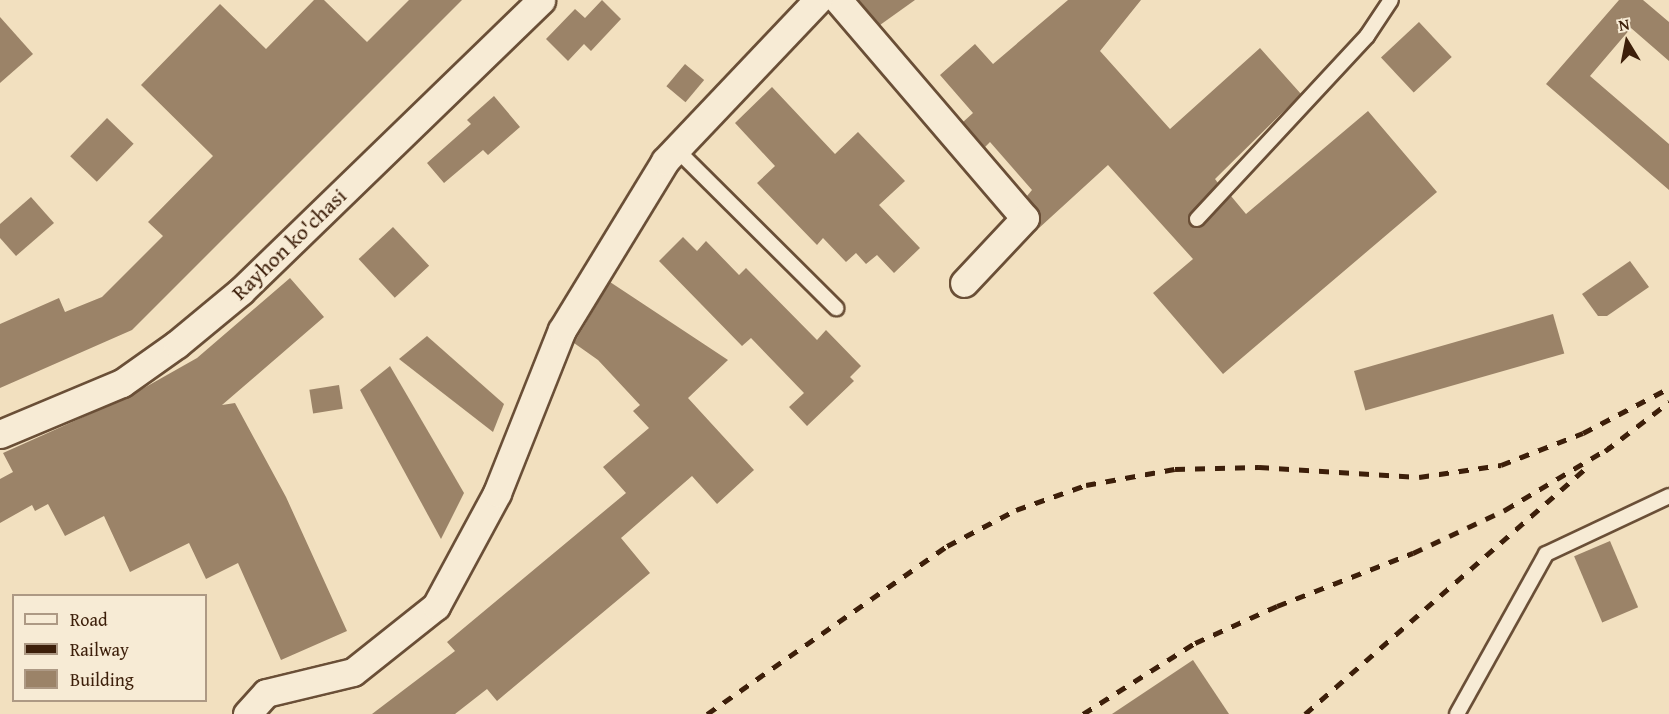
<!DOCTYPE html>
<style>
body{margin:0}
#map{position:relative;width:1669px;height:714px;overflow:hidden;background:#f2e0bf;font-family:"Gentium Book Plus",serif}
div>[style]{position:absolute}
.building>*{inset:0;background:#9b8368;transform-origin:0 0}
.roads{filter:drop-shadow(2px 0 #6a4f37) drop-shadow(-2px 0 #6a4f37) drop-shadow(0 2px #6a4f37) drop-shadow(0 -2px #6a4f37)}
.lane>*{height:14px;margin:-7px;padding:0 7px;transform-origin:7px;border-radius:7px;background:#f7ebd5}
.street>*{height:27px;margin:-13.5px;padding:0 13.5px;transform-origin:13.5px;border-radius:13.5px;background:#f7ebd5}
.rail>*{height:4.5px;margin-top:-2.25px;transform-origin:0;background:repeating-linear-gradient(90deg,#3d1f0a 0 10px,transparent 0 20px)}
span{translate:-50% -50%;white-space:nowrap;text-align:center;line-height:1.15;-webkit-text-stroke:4.5px #f7ebd5;paint-order:stroke}
.street-label{font-size:22px;color:#3d1f0a}
.legend{position:absolute;left:12px;top:594px;width:195px;height:108px;box-sizing:border-box;background:#f7ebd5;border:2px solid #ad9984;margin:0;padding:8px 10px;list-style:none;font-size:18px;color:#3d1f0a}
.legend li{display:flex;align-items:center;gap:12px;height:30px}
.legend b{width:30px;border:2px solid #ad9984}
.north{position:absolute;left:1597px;top:12px;width:60px;height:60px;-webkit-text-stroke:4px #f7ebd5;paint-order:stroke;rotate:350deg;font-size:16px;font-weight:700;line-height:24px;text-align:center;color:#3d1f0a}
.north::after{content:'';display:block;margin:auto;width:21px;height:27px;background:#3d1f0a;clip-path:polygon(50% 0,100% 100%,50% 72%,0 100%)}
</style>
<div id="map">
<div class="building">
<div style="clip-path:polygon(314px 0,324px 0,367px 42px,409px 0,462px 0,132px 330px,0 388px,0 324px,59px 298px,65px 312px,102px 297px,163px 236px,148px 222px,213px 156px,141px 85px,220px 4px,266px 49px)"></div>
<div style="clip-path:polygon(602px 0,621px 19px,591px 51px,584px 44px,568px 61px,546px 39px,575px 9px,585px 18px)"></div>
<div style="clip-path:polygon(859px 0,915px 0,880px 25px)"></div>
<div style="clip-path:polygon(1068px 0,1141px 0,1100px 51px,1170px 129px,1260px 48px,1301px 94px,1215px 179px,1218px 183px,1188px 216px,1194px 228px,1204px 225px,1231px 196px,1246px 214px,1368px 111px,1437px 192px,1223px 374px,1153px 293px,1193px 259px,1108px 165px,1039px 228px,1040px 214px,1027px 196px,1032px 190px,990px 142px,985px 147px,963px 122px,973px 113px,940px 75px,975px 44px,993px 64px)"></div>
<div style="clip-path:polygon(1619px 0,1643px 0,1669px 22px,1669px 61px,1631px 28px,1590px 76px,1669px 144px,1669px 190px,1546px 84px)"></div>
<div style="clip-path:polygon(0 17px,33px 54px,0 83px)"></div>
<div style="left:1419px;top:22px;width:48px;height:52px;rotate:47deg"></div>
<div style="left:685px;top:64px;width:25px;height:29px;rotate:40deg"></div>
<div style="clip-path:polygon(772px 87px,835px 154px,858px 132px,905px 181px,879px 205px,920px 248px,894px 273px,877px 255px,866px 264px,856px 253px,846px 262px,823px 238px,817px 245px,757px 183px,775px 166px,735px 123px)"></div>
<div style="clip-path:polygon(494px 96px,520px 127px,488px 155px,483px 150px,444px 183px,427px 163px,471px 124px,467px 120px)"></div>
<div style="left:107px;top:118px;width:37px;height:53px;rotate:44deg"></div>
<div style="clip-path:polygon(31px 197px,54px 223px,16px 256px,0 238px,0 224px)"></div>
<div style="left:393px;top:227px;width:53px;height:47px;rotate:47deg"></div>
<div style="clip-path:polygon(683px 237px,697px 251px,706px 241px,739px 275px,746px 268px,817px 340px,826px 330px,861px 366px,850px 377px,854px 381px,807px 426px,789px 407px,804px 393px,751px 338px,742px 346px,659px 261px)"></div>
<div style="clip-path:polygon(1630px 261px,1649px 287px,1607px 316px,1598px 316px,1582px 294px)"></div>
<div style="clip-path:polygon(290px 278px,324px 317px,222px 405px,235px 403px,286px 497px,347px 631px,281px 660px,238px 563px,206px 579px,189px 543px,130px 572px,104px 516px,65px 536px,48px 504px,35px 511px,32px 505px,0 523px,0 479px,13px 472px,3px 453px,128px 397px,197px 358px)"></div>
<div style="clip-path:polygon(610px 282px,728px 360px,688px 398px,754px 470px,717px 504px,692px 476px,621px 538px,650px 573px,497px 701px,487px 689px,455px 714px,372px 714px,455px 651px,447px 642px,626px 493px,603px 467px,649px 428px,633px 411px,640px 405px,598px 360px,574px 343px)"></div>
<div style="left:1553px;top:314px;width:41px;height:207px;rotate:74deg"></div>
<div style="clip-path:polygon(427px 336px,504px 404px,493px 432px,399px 359px)"></div>
<div style="clip-path:polygon(390px 366px,464px 493px,441px 539px,360px 390px)"></div>
<div style="left:339px;top:385px;width:24px;height:30px;rotate:81deg"></div>
<div style="left:1610px;top:541px;width:72px;height:39px;rotate:67deg"></div>
<div style="clip-path:polygon(1193px 660px,1229px 714px,1112px 714px)"></div>
</div>
<div class="roads">
<div class="lane">
<div style="left:676px;top:149px;width:226px;rotate:44.8deg"></div>
<div style="left:1197px;top:219px;width:250px;rotate:-47.1deg"></div>
<div style="left:1367px;top:36px;width:43px;rotate:-56.3deg"></div>
<div style="left:1457px;top:714px;width:183px;rotate:-60.9deg"></div>
<div style="left:1546px;top:554px;width:136px;rotate:-25.2deg"></div>
</div>
<div class="street">
<div style="left:838px;top:0;width:287px;rotate:49.4deg"></div>
<div style="left:1025px;top:218px;width:89px;rotate:133.2deg"></div>
<div style="left:0;top:434px;width:132px;rotate:-22.7deg"></div>
<div style="left:122px;top:383px;width:67px;rotate:-35.3deg"></div>
<div style="left:177px;top:344px;width:83px;rotate:-39.6deg"></div>
<div style="left:241px;top:291px;width:418px;rotate:-44.1deg"></div>
<div style="left:247px;top:714px;width:28px;rotate:-48deg"></div>
<div style="left:266px;top:693px;width:89px;rotate:-13.6deg"></div>
<div style="left:353px;top:672px;width:106px;rotate:-38.5deg"></div>
<div style="left:436px;top:606px;width:128px;rotate:-61.6deg"></div>
<div style="left:497px;top:493px;width:175px;rotate:-68.3deg"></div>
<div style="left:562px;top:330px;width:198px;rotate:-58.6deg"></div>
<div style="left:665px;top:161px;width:222px;rotate:-46.5deg"></div>
</div>
</div>
<div class="rail">
<div style="left:1605px;top:451px;width:81px;rotate:-37.4deg"></div>
<div style="left:707px;top:714px;width:293px;rotate:-35deg"></div>
<div style="left:947px;top:546px;width:78px;rotate:-27.6deg"></div>
<div style="left:1016px;top:510px;width:74px;rotate:-19.7deg"></div>
<div style="left:1086px;top:485px;width:90px;rotate:-10.2deg"></div>
<div style="left:1175px;top:469px;width:84px;rotate:-1.4deg"></div>
<div style="left:1259px;top:467px;width:160px;rotate:3.6deg"></div>
<div style="left:1419px;top:477px;width:83px;rotate:-8.3deg"></div>
<div style="left:1501px;top:465px;width:88px;rotate:-21.3deg"></div>
<div style="left:1583px;top:433px;width:97px;rotate:-27.6deg"></div>
<div style="left:1083px;top:714px;width:133px;rotate:-32.4deg"></div>
<div style="left:1195px;top:643px;width:90px;rotate:-24.3deg"></div>
<div style="left:1277px;top:606px;width:146px;rotate:-21.3deg"></div>
<div style="left:1413px;top:553px;width:102px;rotate:-25.1deg"></div>
<div style="left:1505px;top:510px;width:125px;rotate:-30.9deg"></div>
<div style="left:1305px;top:714px;width:372px;rotate:-41.2deg"></div>
</div>
<div class="street-label">
<span style="left:289px;top:244px;rotate:-44deg">Rayhon ko'chasi</span>
</div>
<ul class="legend">
<li><b style="height:8px;background:#f7ebd5"></b>Road</li>
<li><b style="height:8px;background:#3d1f0a"></b>Railway</li>
<li><b style="height:16px;background:#9b8368"></b>Building</li>
</ul>
<div class="north">N</div>
</div>
